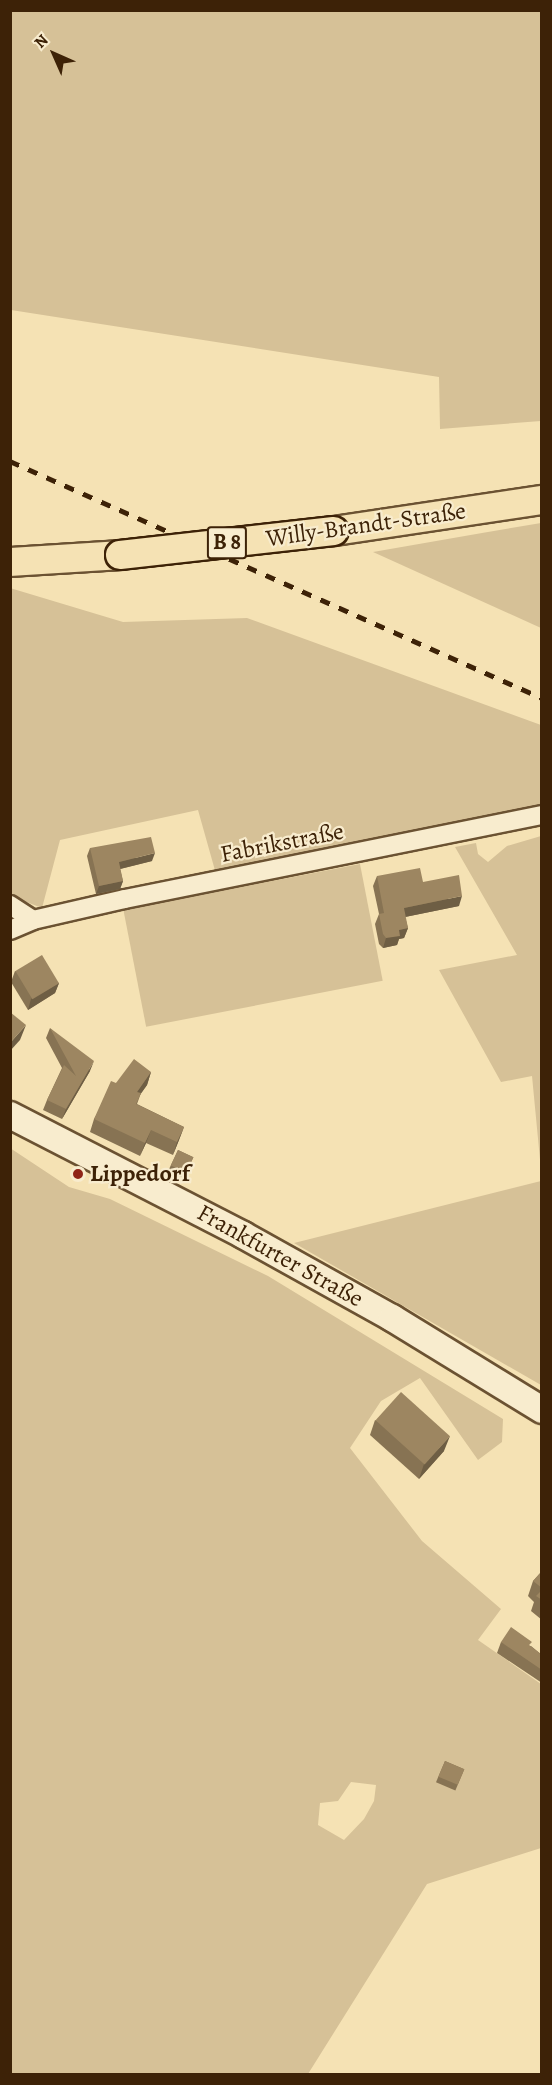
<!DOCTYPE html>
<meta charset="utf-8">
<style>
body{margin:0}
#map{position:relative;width:552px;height:2085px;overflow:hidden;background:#f5e2b4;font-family:Alegreya,serif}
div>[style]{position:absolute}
.green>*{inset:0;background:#d6c197;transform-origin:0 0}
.roads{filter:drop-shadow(2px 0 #6b5232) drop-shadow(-2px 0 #6b5232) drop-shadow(0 2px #6b5232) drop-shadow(0 -2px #6b5232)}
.minor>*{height:18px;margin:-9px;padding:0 9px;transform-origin:9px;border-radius:9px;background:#f8ecce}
.secondary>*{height:26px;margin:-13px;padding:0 13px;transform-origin:13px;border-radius:13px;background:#f8ecce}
.primary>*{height:28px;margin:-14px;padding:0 14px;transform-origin:14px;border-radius:14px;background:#f5e2b4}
.rail>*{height:4.5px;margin-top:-2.25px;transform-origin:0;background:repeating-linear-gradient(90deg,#3d2207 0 10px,transparent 0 20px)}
.bridges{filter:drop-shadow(2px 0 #3d2207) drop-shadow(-2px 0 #3d2207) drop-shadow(0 2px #3d2207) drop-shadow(0 -2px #3d2207)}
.primary-bridge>*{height:28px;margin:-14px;padding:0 14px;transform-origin:14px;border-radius:14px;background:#f5e2b4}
.wall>*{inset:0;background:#877353;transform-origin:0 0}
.shaded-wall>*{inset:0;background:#6e5e44}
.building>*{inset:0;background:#9d8661;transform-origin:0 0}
.dots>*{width:16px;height:16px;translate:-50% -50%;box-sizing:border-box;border:3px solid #f8ecce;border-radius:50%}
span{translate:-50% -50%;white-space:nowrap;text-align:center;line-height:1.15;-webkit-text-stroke:4.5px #f8ecce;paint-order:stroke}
.shield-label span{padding:2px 4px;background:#f8ecce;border:2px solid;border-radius:4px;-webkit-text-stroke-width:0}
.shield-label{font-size:22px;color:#3d2207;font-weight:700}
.street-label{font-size:24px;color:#3d2207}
.poi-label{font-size:24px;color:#3d2207;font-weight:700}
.left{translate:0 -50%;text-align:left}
.frame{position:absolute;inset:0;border:12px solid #3d2207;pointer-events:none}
.north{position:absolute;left:24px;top:24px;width:60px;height:60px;-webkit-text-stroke:4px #f8ecce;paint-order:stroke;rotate:315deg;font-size:16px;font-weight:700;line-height:24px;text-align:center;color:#3d2207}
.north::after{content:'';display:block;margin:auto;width:21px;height:27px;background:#3d2207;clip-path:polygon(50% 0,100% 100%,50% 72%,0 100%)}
</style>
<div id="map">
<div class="green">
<div style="clip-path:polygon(10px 11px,541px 11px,541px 421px,440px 429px,439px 377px,11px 310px)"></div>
<div style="clip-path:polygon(541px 523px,541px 628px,373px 552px,482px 533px)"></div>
<div style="clip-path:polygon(10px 588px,123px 622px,247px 618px,541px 725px,541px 805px,216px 874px,198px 810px,60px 840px,42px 908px,11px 896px)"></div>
<div style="clip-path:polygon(541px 836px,542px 836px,541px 1170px,532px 1076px,501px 1082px,439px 970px,517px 955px,455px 847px,476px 843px,478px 854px,488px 862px,507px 846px)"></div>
<div style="left:360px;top:864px;width:119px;height:241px;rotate:79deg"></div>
<div style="clip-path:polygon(evenodd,10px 1148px,69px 1187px,110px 1199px,268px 1276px,503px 1419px,502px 1442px,478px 1460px,420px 1378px,381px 1401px,350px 1448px,422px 1541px,501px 1609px,478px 1640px,541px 1684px,541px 1848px,427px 1884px,308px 2074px,11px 2074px,10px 1148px,351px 1782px,376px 1785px,374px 1801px,364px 1819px,344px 1840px,318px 1825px,320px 1803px,338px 1801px,351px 1782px)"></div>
<div style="clip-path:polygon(541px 1181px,541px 1385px,294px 1243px)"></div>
</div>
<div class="roads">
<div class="minor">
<div style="left:10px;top:905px;width:27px;rotate:33deg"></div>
<div style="left:10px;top:930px;width:25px;rotate:-23deg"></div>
<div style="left:33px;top:920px;width:94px;rotate:-12.9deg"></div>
<div style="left:125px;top:899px;width:425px;rotate:-11.4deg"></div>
</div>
<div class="secondary">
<div style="left:10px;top:1115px;width:262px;rotate:27.2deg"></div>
<div style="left:243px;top:1235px;width:171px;rotate:29.1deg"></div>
<div style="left:392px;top:1318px;width:176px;rotate:31.5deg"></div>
</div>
<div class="primary">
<div style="left:334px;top:531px;width:210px;rotate:-8.5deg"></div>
<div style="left:10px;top:562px;width:110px;rotate:-3.6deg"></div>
</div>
</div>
<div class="rail">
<div style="left:10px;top:461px;width:582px;rotate:24.01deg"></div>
</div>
<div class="bridges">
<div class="primary-bridge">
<div style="left:120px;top:555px;width:215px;rotate:-6.4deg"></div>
</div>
</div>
<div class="wall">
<div style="clip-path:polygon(90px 848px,152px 861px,120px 869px,123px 881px,120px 889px,96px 894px,87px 856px)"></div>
<div style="clip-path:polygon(377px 876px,423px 882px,459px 906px,405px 917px,408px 928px,404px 938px,399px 939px,397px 945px,383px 948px,379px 944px,375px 924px,379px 914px,373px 886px)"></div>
<div style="clip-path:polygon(15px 971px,59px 983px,55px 993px,28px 1010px,11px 982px)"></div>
<div style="clip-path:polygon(50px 1028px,90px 1071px,62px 1119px,43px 1110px,47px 1100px,62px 1068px,46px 1038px)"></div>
<div style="clip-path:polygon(151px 1072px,147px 1085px,141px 1093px,137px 1104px,184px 1127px,173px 1155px,146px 1143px,140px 1156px,90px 1132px,94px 1119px,116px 1083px)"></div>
<div style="left:178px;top:1150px;width:17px;height:23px;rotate:25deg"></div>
<div style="clip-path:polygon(375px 1420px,444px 1451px,419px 1479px,370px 1435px)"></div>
<div style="clip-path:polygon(542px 1571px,542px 1620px,531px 1611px,534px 1602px,528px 1596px,533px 1581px)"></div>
<div style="clip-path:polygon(501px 1642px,531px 1646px,542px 1655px,542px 1683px,497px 1653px)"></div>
<div style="left:445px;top:1761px;width:21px;height:23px;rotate:23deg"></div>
</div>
<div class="shaded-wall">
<div style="clip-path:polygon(155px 853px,152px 861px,116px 870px,119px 862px)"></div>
<div style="clip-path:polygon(123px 881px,120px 889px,96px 894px,99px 886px)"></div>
<div style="clip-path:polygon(462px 896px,459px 906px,400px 918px,404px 908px)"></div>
<div style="clip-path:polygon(408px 928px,404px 938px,399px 939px,397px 945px,383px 948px,386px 938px,399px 930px)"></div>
<div style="clip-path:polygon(59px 983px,55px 993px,28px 1010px,31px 999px)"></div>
<div style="clip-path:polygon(26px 1025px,20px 1040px,10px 1051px,10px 1043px)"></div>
<div style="clip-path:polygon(94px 1061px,90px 1071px,62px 1119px,66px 1109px)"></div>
<div style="clip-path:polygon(151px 1072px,147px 1085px,133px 1105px,137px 1092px)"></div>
<div style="clip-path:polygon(184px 1127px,179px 1140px,173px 1155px,177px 1142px)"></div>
<div style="clip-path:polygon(151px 1130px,146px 1143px,140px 1156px,145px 1143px)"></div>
<div style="clip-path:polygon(450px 1436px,444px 1451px,419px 1479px,424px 1464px)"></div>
</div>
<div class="building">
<div style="clip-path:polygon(151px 837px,155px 853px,119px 862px,123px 881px,99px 886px,90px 848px)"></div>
<div style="clip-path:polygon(420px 868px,423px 882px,459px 875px,462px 896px,404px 908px,408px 928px,399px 930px,400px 936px,386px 938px,383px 934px,379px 914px,384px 913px,377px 876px)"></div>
<div style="left:42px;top:955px;width:33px;height:31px;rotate:59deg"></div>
<div style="clip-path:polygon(10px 1012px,26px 1025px,10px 1043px)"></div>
<div style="clip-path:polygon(50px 1028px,94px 1061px,66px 1109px,47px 1100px,64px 1065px,76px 1076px)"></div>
<div style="clip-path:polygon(134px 1059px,151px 1072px,137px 1092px,141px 1093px,136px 1104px,184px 1127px,177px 1142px,151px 1130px,145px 1143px,94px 1119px,111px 1081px,116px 1083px)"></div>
<div style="left:178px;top:1150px;width:17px;height:17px;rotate:25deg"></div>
<div style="left:401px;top:1392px;width:66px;height:38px;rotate:42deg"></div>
<div style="clip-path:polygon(542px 1571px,542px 1588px,533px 1581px)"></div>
<div style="clip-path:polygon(542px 1590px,542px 1600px,536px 1596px)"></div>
<div style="clip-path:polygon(511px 1627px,532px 1642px,529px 1645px,542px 1655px,542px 1670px,501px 1642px)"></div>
<div style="left:445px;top:1761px;width:21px;height:17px;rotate:23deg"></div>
</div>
<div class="dots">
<div style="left:78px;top:1174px;background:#8f2418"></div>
</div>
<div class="shield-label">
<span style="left:227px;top:543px">B 8</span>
</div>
<div class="street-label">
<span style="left:366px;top:525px;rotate:-8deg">Willy-Brandt-Straße</span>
<span style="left:282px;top:843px;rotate:-11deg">Fabrikstraße</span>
<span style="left:280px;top:1256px;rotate:29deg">Frankfurter Straße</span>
</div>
<div class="poi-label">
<span class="left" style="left:90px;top:1174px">Lippedorf</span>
</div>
<div class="frame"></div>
<div class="north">N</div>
</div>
